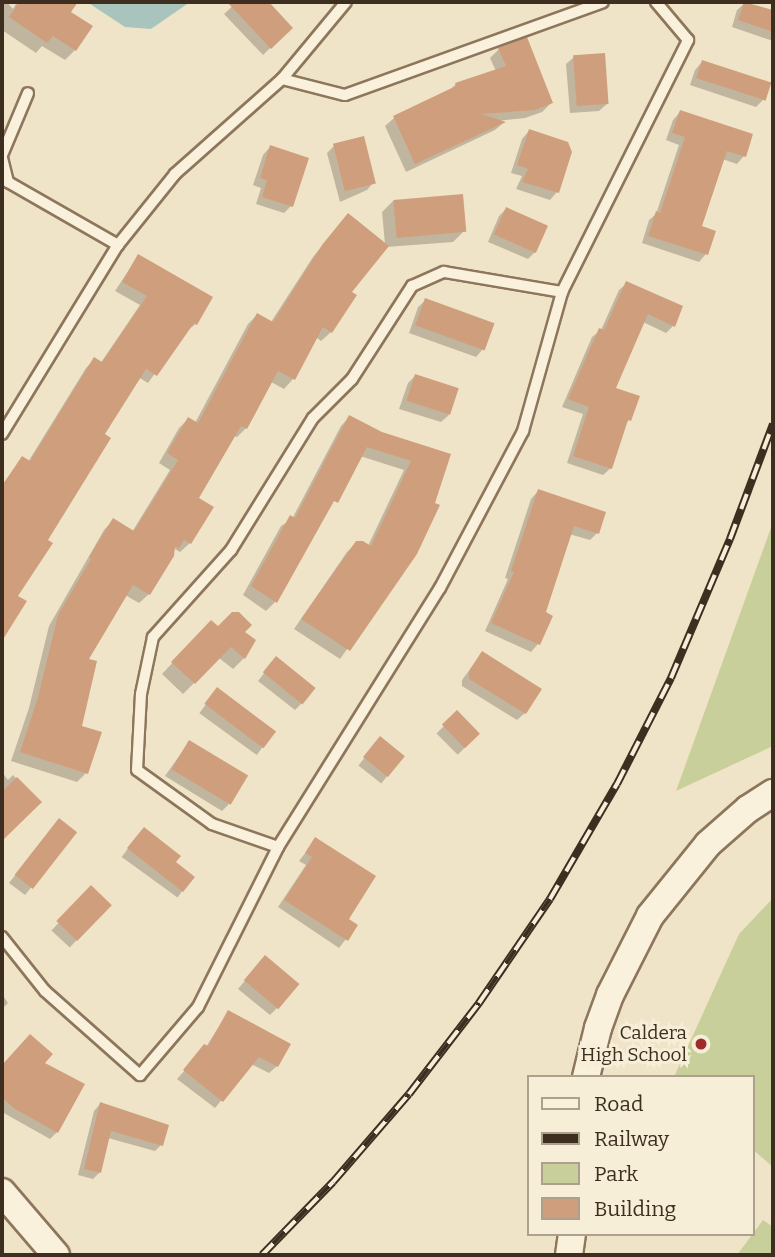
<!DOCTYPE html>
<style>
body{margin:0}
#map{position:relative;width:775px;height:1257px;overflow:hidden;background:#f0e4c8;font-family:Bitter,serif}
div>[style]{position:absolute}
.green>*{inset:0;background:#c9cf9b}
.water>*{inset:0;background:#a9c4bc}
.shadow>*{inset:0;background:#0003;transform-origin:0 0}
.building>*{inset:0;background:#cf9f7d;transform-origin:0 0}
.roads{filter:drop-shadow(2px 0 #8d765c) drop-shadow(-2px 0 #8d765c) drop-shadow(0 2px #8d765c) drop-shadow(0 -2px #8d765c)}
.lane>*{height:10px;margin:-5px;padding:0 5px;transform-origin:5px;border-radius:5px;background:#faf1dc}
.secondary>*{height:26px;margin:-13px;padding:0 13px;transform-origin:13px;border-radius:13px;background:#faf1dc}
.rail>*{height:8px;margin-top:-4px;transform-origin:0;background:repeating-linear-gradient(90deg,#f7eed8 0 16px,#3d2e20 0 32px);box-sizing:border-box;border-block:2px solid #3d2e20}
.dots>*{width:19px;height:19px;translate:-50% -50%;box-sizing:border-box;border:4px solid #f7eed8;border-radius:50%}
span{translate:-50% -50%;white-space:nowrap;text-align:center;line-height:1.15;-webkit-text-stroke:6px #f7eed8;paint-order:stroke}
.poi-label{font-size:19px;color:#3d2e20}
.right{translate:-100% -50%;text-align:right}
.frame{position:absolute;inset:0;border:4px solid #3d2e20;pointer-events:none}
.legend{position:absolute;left:527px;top:1075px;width:228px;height:161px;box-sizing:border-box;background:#f7eed8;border:2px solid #ada18e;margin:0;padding:9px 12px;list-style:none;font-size:21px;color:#3d2e20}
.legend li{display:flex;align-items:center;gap:14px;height:35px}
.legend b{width:35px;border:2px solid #ada18e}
</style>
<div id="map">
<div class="green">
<div style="clip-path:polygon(773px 522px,773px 746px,676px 791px)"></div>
<div style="clip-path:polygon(773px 898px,773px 1167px,752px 1149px,752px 1077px,674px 1077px,739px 934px)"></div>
<div style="clip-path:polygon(763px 1220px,773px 1227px,773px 1255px,737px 1255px)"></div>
</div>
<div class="water">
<div style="clip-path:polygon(87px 2px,190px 2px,151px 29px,125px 27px)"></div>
</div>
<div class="shadow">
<div style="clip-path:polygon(2px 2px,7px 2px,13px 9px,17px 2px,76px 2px,68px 12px,75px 50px,65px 60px,42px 46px,36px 53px,2px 30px)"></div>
<div style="clip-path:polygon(237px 2px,266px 2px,291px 28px,263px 55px,224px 14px)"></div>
<div style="clip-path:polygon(745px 3px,773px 12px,773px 41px,732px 27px,737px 10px)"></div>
<div style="clip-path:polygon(499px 49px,551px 103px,542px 112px,525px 118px,497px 121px,503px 123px,495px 130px,406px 172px,385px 126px,394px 118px,448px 92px,456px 84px,496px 71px,490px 58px)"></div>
<div style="clip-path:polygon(574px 57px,607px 104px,599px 111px,570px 113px,566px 64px)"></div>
<div style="clip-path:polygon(702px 62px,764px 99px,756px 107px,690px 85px,695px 70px)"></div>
<div style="clip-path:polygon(680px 112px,744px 156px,737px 164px,722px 159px,700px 227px,706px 254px,699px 262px,642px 243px,649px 220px,656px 214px,679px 145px,666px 140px,673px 120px)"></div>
<div style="clip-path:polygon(529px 131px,570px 152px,557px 192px,550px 200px,516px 189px,522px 176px,511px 173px,522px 139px)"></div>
<div style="clip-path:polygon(334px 146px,374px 182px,367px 190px,340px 202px,327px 153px)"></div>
<div style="clip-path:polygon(270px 147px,291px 206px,284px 213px,256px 204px,261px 188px,253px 185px,263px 155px)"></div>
<div style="clip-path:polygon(393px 201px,464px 231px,453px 242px,386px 247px,349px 292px,331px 332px,321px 341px,316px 337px,293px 379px,284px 389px,271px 382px,246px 428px,237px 437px,233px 436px,197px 498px,190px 543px,180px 552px,175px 549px,172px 553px,149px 594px,139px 603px,125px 595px,86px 660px,80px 727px,86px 773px,77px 782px,11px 761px,29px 708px,49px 626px,104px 530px,113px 520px,132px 532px,170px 470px,159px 463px,179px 428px,188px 419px,195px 423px,248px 324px,257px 315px,271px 322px,313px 257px,348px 215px,385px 244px,382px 212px)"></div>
<div style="clip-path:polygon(506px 209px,535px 252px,528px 259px,488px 242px,499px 216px)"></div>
<div style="clip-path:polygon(138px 256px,196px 324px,186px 331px,148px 383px,138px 377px,102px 434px,16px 596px,9px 625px,2px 633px,2px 485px,22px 458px,28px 462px,86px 368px,94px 360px,100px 364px,140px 305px,115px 291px)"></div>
<div style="clip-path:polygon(627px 283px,673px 326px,666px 333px,643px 322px,614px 389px,629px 420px,624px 425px,611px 468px,603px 475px,567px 463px,583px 414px,562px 407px,592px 337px,601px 330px,619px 290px)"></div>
<div style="clip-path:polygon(426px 300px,492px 324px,483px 349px,476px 357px,409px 333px,418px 307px)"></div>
<div style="clip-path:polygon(415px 376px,449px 415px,441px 422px,399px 409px,408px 383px)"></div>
<div style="clip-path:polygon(349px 417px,382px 434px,449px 455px,416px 553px,340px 659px,294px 629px,347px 552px,356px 543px,368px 546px,404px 470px,360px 456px,275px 602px,266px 611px,243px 595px,281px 526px,292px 519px,341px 426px)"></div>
<div style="clip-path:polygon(538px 491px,597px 533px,590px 540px,569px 534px,543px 613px,551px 617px,538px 644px,531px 652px,485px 631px,508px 579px,505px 578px,531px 499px)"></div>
<div style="clip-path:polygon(211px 622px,218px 628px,243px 632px,244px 658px,233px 669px,219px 658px,183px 694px,162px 674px)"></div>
<div style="clip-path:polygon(482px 653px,525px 713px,517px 720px,462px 686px,462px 680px)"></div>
<div style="clip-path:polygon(276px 658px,302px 703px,295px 710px,258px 681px)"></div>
<div style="left:217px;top:689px;width:71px;height:30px;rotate:36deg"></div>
<div style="left:457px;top:713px;width:30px;height:29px;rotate:45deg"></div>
<div style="left:380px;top:738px;width:29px;height:35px;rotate:38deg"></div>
<div style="clip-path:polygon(189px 742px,229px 804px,222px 811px,165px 776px)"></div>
<div style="clip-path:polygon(2px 772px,8px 780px,13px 775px,39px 802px,2px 839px)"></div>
<div style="clip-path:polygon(52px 828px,75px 833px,25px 895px,9px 883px)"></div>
<div style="left:137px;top:836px;width:69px;height:26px;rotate:36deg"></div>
<div style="clip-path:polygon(316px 839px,347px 920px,356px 926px,339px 948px,278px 907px,306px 865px,299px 861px)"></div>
<div style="left:91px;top:888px;width:25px;height:58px;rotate:43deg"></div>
<div style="clip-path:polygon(258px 965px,277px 1008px,270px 1015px,238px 989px)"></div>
<div style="clip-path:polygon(2px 994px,8px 1003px,2px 1009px)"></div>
<div style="clip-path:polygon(228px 1012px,277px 1066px,269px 1073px,251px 1064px,215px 1108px,177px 1079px,206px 1047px)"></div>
<div style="clip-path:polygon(23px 1043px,43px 1063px,57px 1132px,50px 1139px,2px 1112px,2px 1067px)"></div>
<div style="clip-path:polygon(100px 1104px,161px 1145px,155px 1151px,108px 1138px,100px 1172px,93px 1179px,78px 1175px,94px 1111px)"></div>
</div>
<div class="building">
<div style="clip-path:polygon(19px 2px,78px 2px,71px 12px,93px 26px,76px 51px,53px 36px,47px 43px,9px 17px)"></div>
<div style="clip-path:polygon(227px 2px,269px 2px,293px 28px,271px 49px)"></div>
<div style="clip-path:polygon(744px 2px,773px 10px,773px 32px,738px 20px)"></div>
<div style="clip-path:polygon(527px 37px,553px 103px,535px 110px,482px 114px,506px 122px,415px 164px,393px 116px,456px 86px,455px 83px,506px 66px,498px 48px)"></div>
<div style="left:605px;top:53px;width:51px;height:32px;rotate:86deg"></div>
<div style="left:702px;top:60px;width:73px;height:19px;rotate:18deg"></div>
<div style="clip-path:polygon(680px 110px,753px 134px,746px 157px,727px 151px,702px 226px,716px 231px,708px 255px,648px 236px,656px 211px,660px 213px,685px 137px,672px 133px)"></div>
<div style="clip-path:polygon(529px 129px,568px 142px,572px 152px,559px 193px,522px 182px,528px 169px,517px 165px)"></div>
<div style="left:364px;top:136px;width:49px;height:32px;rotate:76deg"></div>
<div style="clip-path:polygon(270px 145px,309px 158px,293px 207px,262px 197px,267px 180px,260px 178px)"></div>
<div style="left:463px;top:194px;width:38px;height:70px;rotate:85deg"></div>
<div style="left:506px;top:207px;width:46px;height:30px;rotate:24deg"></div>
<div style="clip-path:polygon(348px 213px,389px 246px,352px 292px,357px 295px,332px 333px,323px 327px,295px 380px,278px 371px,247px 429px,241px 426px,199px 498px,214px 507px,191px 544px,184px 540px,179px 548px,175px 546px,174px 556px,150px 595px,133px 585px,89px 659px,97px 661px,82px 726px,102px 732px,88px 774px,20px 752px,38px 697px,58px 615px,91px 559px,89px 557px,113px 518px,134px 531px,178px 460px,167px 453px,188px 417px,198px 423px,257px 313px,273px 322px,322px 245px)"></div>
<div style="clip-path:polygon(138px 254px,213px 297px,197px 325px,194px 323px,157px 376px,146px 369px,105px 434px,111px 438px,48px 540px,53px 543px,18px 596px,27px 601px,2px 641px,2px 486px,22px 456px,30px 461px,94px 357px,102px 362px,147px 296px,122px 282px)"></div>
<div style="clip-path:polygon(626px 281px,683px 306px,675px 327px,648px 314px,616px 388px,640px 396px,631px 421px,628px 420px,612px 469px,573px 456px,589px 407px,568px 399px,599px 328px,604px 330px)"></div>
<div style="left:425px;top:298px;width:74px;height:29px;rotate:20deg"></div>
<div style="left:415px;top:374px;width:46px;height:28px;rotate:18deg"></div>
<div style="clip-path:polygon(349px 415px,382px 432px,451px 454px,435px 503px,440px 505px,417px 554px,350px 651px,301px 619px,356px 541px,363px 541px,371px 546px,411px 461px,367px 447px,338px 503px,334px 501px,277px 603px,251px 586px,290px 515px,295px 518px)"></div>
<div style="clip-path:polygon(538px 489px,606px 512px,599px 534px,574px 526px,546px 612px,553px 616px,540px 645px,491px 623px,514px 572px,511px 571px)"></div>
<div style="clip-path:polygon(232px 612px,239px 612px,252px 625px,245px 632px,256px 640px,245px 659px,231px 647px,195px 684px,171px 662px,211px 620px,218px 626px)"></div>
<div style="clip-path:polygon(482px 651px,542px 689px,526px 714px,469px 679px,469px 671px)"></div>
<div style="left:276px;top:656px;width:51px;height:21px;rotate:39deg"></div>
<div style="left:217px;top:687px;width:74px;height:21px;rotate:37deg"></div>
<div style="left:457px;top:710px;width:33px;height:21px;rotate:46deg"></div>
<div style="left:380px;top:736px;width:32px;height:27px;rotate:39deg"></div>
<div style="left:189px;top:740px;width:69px;height:34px;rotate:31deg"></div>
<div style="clip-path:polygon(17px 777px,42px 802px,2px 841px,2px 792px)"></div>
<div style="left:59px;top:818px;width:23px;height:72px;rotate:38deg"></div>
<div style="clip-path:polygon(144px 827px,181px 856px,176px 862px,195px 877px,183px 892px,127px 848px)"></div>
<div style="clip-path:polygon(315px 837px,376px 876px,349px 919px,358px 925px,348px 941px,284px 900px,312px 857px,305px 853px)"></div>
<div style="left:91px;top:885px;width:29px;height:50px;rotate:44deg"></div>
<div style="left:265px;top:955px;width:45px;height:33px;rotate:40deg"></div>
<div style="clip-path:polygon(228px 1010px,291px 1044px,278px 1067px,259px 1057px,223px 1102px,183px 1070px,204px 1044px,208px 1046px)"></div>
<div style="clip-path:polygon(30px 1034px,53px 1054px,45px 1063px,85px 1084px,58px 1133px,15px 1109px,2px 1098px,2px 1065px)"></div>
<div style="clip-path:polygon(100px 1102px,169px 1125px,163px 1146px,111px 1131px,101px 1173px,84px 1169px)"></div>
</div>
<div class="roads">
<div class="lane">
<div style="left:282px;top:79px;width:65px;rotate:14.3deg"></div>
<div style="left:345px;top:95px;width:274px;rotate:-19.8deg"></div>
<div style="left:2px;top:155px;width:67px;rotate:-67.2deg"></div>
<div style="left:2px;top:158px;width:25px;rotate:76deg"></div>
<div style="left:8px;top:182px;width:127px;rotate:29.8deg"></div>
<div style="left:2px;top:434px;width:222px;rotate:-58.5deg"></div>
<div style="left:118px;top:245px;width:91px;rotate:-51.2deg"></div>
<div style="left:175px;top:174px;width:143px;rotate:-41.6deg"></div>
<div style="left:282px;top:79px;width:100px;rotate:-50.3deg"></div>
<div style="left:278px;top:847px;width:70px;rotate:-160.8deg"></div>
<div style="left:212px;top:824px;width:92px;rotate:-144.2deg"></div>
<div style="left:137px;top:770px;width:76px;rotate:-87deg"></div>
<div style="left:141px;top:694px;width:58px;rotate:-78.1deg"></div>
<div style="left:153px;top:637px;width:117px;rotate:-48.1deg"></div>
<div style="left:231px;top:550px;width:155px;rotate:-58.2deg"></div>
<div style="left:313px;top:418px;width:55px;rotate:-45deg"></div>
<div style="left:352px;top:379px;width:111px;rotate:-57.2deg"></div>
<div style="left:412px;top:286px;width:35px;rotate:-24deg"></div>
<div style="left:444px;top:272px;width:120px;rotate:9.6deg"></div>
<div style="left:2px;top:937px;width:69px;rotate:51.5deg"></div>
<div style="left:45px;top:991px;width:127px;rotate:41.5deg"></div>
<div style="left:140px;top:1075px;width:89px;rotate:-49.5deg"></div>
<div style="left:198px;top:1007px;width:179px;rotate:-63.4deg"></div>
<div style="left:278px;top:847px;width:305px;rotate:-58deg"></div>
<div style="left:440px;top:588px;width:178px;rotate:-62.1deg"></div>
<div style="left:523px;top:431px;width:144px;rotate:-74.3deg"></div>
<div style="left:562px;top:292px;width:282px;rotate:-63.4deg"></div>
<div style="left:688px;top:40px;width:50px;rotate:-130.1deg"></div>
</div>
<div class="secondary">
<div style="left:586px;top:1077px;width:50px;rotate:-76.2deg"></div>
<div style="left:598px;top:1028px;width:35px;rotate:-70deg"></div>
<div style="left:610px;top:995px;width:89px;rotate:-63.1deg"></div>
<div style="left:650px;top:916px;width:92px;rotate:-51.1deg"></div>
<div style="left:708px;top:844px;width:53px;rotate:-41.2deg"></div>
<div style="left:748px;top:809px;width:30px;rotate:-33deg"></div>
<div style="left:2px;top:1192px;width:83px;rotate:49.4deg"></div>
<div style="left:569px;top:1255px;width:21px;rotate:-82deg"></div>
</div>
</div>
<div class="rail">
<div style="left:262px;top:1255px;width:102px;rotate:-45.8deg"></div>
<div style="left:333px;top:1182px;width:116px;rotate:-49.2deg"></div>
<div style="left:409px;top:1094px;width:115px;rotate:-52.4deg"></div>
<div style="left:479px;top:1003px;width:126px;rotate:-55.7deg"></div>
<div style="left:550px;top:899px;width:133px;rotate:-59.8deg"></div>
<div style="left:617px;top:784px;width:119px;rotate:-63deg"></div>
<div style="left:671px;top:678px;width:151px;rotate:-67deg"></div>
<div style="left:730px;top:539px;width:123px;rotate:-69.5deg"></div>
</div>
<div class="dots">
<div style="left:701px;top:1044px;background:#9e2a2b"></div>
</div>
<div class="poi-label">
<span class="right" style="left:687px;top:1044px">Caldera<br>High School</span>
</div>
<div class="frame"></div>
<ul class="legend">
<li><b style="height:9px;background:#faf1dc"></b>Road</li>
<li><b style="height:9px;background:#3d2e20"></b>Railway</li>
<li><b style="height:19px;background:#c9cf9b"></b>Park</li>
<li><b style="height:19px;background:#cf9f7d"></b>Building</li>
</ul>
</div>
